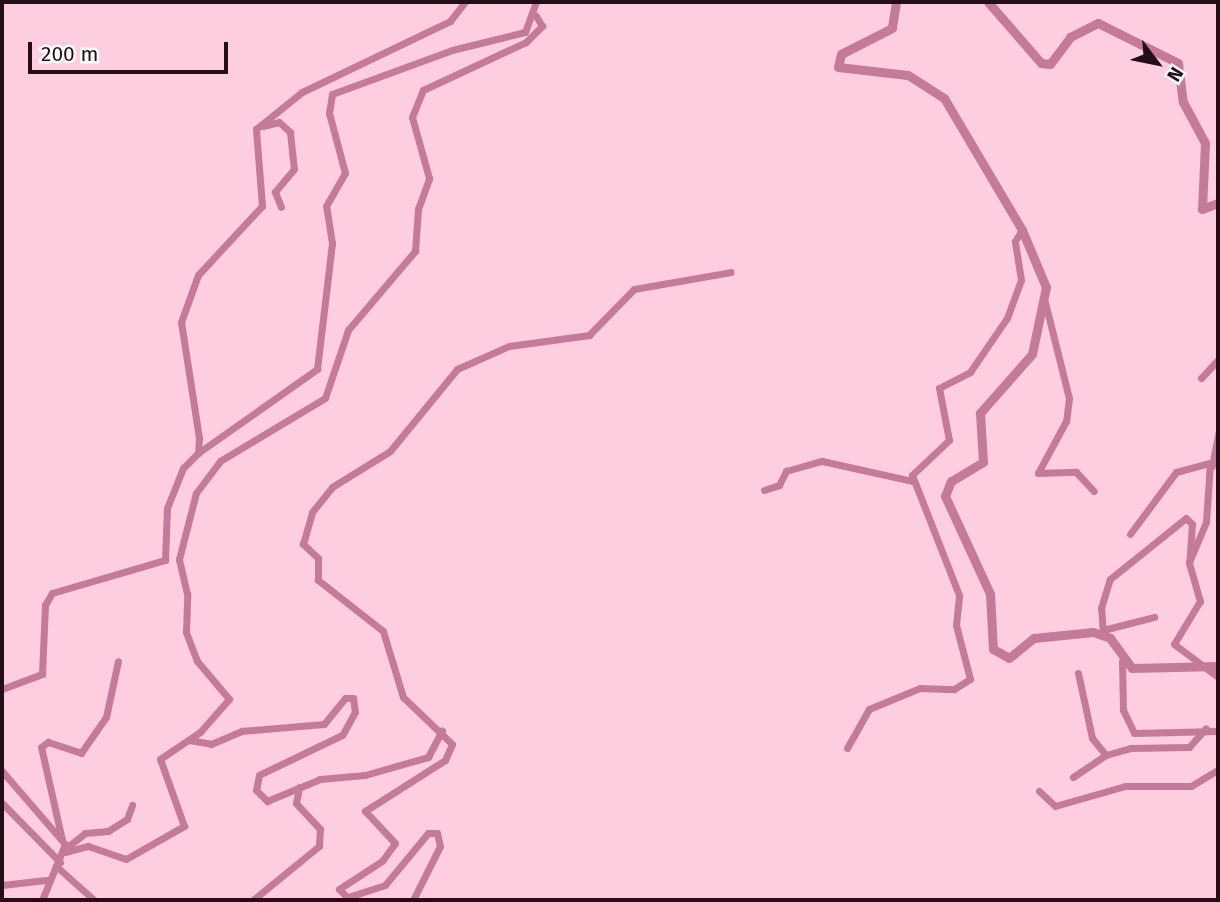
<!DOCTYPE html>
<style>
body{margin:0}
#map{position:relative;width:1220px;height:902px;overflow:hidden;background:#ffcde0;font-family:"Fira Sans",sans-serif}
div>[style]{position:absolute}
.minor>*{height:7px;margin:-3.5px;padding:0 3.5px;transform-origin:3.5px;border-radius:3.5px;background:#c37b99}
.tertiary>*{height:9px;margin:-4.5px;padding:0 4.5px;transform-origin:4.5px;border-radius:4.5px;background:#c37b99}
span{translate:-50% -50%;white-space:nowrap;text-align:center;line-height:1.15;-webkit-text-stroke:6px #fefefe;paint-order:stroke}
.frame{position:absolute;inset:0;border:4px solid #240f18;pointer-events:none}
.north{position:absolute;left:1122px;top:28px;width:70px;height:70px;-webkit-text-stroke:5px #fefefe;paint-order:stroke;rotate:122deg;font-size:19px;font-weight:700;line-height:28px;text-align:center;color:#240f18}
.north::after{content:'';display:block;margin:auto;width:24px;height:32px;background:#240f18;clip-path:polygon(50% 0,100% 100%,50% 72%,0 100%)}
.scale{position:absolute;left:28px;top:42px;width:200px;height:32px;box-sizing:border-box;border:4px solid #240f18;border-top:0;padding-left:9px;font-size:21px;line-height:24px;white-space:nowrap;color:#240f18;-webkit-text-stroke:5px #fefefe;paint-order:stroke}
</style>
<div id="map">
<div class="minor">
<div style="left:263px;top:126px;width:16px;rotate:-14deg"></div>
<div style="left:279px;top:122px;width:15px;rotate:42deg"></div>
<div style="left:290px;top:132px;width:37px;rotate:84deg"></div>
<div style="left:294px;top:169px;width:30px;rotate:130deg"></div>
<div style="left:275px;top:192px;width:16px;rotate:68deg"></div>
<div style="left:1045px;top:302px;width:99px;rotate:76deg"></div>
<div style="left:1069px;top:398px;width:23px;rotate:97deg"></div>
<div style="left:1066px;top:421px;width:59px;rotate:118.3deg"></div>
<div style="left:1038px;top:473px;width:38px;rotate:-2deg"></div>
<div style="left:1076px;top:472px;width:26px;rotate:47deg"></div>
<div style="left:1201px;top:378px;width:25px;rotate:-47deg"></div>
<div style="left:198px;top:453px;width:146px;rotate:-35.2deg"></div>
<div style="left:317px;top:369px;width:127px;rotate:-83.2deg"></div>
<div style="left:332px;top:243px;width:37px;rotate:-99deg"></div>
<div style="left:326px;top:206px;width:38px;rotate:-60deg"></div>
<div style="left:345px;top:173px;width:62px;rotate:-104.9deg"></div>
<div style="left:329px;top:113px;width:19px;rotate:-81deg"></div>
<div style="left:332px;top:94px;width:128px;rotate:-20.1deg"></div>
<div style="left:452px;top:50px;width:75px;rotate:-13.9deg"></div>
<div style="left:525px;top:32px;width:32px;rotate:-70deg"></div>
<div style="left:1212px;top:466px;width:33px;rotate:-79deg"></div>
<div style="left:764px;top:490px;width:16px;rotate:-18deg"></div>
<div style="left:779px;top:485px;width:16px;rotate:-63deg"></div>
<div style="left:786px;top:471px;width:37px;rotate:-16deg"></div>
<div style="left:822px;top:461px;width:92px;rotate:12.5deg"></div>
<div style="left:1130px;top:534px;width:77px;rotate:-53.4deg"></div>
<div style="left:1176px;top:472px;width:35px;rotate:-15deg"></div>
<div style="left:1210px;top:463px;width:59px;rotate:93.9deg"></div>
<div style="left:1206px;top:522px;width:43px;rotate:113deg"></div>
<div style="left:1103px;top:630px;width:53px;rotate:-14.3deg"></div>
<div style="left:1103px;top:634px;width:26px;rotate:-94deg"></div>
<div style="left:1101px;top:608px;width:30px;rotate:-73deg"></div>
<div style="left:1110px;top:579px;width:97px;rotate:-38.8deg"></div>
<div style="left:1186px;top:518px;width:8px;rotate:45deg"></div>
<div style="left:1192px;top:524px;width:39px;rotate:94deg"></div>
<div style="left:1189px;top:563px;width:40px;rotate:74deg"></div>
<div style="left:1200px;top:601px;width:50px;rotate:121.2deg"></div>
<div style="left:1174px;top:644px;width:55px;rotate:36.9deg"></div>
<div style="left:1122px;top:661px;width:49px;rotate:88.8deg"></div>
<div style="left:1123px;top:710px;width:25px;rotate:64deg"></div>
<div style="left:1134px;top:733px;width:84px;rotate:-1.4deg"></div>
<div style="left:1078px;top:673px;width:66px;rotate:77.8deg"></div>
<div style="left:1092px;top:738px;width:22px;rotate:51deg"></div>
<div style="left:2px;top:689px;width:43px;rotate:-20.6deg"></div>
<div style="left:42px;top:674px;width:69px;rotate:-87.5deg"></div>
<div style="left:45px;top:605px;width:14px;rotate:-60deg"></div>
<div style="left:52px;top:593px;width:118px;rotate:-16.3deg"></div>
<div style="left:165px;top:560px;width:52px;rotate:-87.8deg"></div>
<div style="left:167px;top:508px;width:43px;rotate:-68.2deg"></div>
<div style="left:183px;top:468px;width:21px;rotate:-45deg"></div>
<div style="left:198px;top:453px;width:15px;rotate:-86deg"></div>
<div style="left:199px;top:438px;width:117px;rotate:-98.8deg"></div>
<div style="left:181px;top:322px;width:50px;rotate:-70.1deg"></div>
<div style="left:198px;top:275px;width:94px;rotate:-47.2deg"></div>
<div style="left:262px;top:206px;width:77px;rotate:-94.5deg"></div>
<div style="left:256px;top:129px;width:59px;rotate:-38.8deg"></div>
<div style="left:302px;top:92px;width:164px;rotate:-25.6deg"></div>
<div style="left:450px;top:21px;width:24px;rotate:-52deg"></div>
<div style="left:189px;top:740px;width:22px;rotate:10deg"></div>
<div style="left:211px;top:744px;width:34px;rotate:-23deg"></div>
<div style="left:242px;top:731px;width:82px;rotate:-4.9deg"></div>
<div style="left:324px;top:724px;width:33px;rotate:-51deg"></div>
<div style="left:345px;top:698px;width:8px"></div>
<div style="left:353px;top:698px;width:14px;rotate:82deg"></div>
<div style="left:355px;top:712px;width:26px;rotate:119deg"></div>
<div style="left:342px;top:735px;width:92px;rotate:154.3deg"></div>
<div style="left:259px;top:775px;width:15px;rotate:101deg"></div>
<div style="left:256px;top:790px;width:16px;rotate:45deg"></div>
<div style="left:267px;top:801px;width:57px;rotate:-22.5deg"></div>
<div style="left:320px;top:779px;width:45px;rotate:-5.1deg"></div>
<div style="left:365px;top:775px;width:66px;rotate:-15.9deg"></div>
<div style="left:428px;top:757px;width:30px;rotate:-62deg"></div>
<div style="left:847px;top:748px;width:45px;rotate:-60.6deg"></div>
<div style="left:869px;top:709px;width:55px;rotate:-22.4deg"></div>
<div style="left:920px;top:688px;width:34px;rotate:2deg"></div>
<div style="left:954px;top:689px;width:19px;rotate:-32deg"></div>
<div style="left:970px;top:679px;width:56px;rotate:-104.5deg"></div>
<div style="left:956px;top:625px;width:30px;rotate:-84deg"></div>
<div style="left:959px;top:595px;width:129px;rotate:-111.4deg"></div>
<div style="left:912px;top:475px;width:51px;rotate:-43.4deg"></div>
<div style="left:949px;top:440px;width:53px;rotate:-100.9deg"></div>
<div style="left:939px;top:388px;width:35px;rotate:-27deg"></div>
<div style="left:970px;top:372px;width:65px;rotate:-55.6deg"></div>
<div style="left:1007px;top:318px;width:40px;rotate:-69.8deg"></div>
<div style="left:1021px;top:280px;width:39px;rotate:-99deg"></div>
<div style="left:1015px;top:241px;width:13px;rotate:-58deg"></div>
<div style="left:2px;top:771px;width:96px;rotate:49.2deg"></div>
<div style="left:65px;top:844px;width:61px;rotate:112.3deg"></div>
<div style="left:1073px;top:777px;width:40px;rotate:-34deg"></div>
<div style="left:1106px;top:755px;width:26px;rotate:-16deg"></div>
<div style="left:1131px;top:748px;width:58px;rotate:-1deg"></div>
<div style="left:1189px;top:747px;width:25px;rotate:-48deg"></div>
<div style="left:1039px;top:791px;width:22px;rotate:43deg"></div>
<div style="left:1055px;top:806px;width:73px;rotate:-15.9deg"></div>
<div style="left:1125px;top:786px;width:66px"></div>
<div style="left:1191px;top:786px;width:31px;rotate:-31deg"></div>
<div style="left:2px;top:803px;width:83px;rotate:45.5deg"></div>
<div style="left:62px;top:840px;width:95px;rotate:-102.7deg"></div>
<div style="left:41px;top:747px;width:9px;rotate:-36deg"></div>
<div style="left:48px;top:742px;width:35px;rotate:18deg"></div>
<div style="left:81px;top:753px;width:44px;rotate:-55.2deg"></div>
<div style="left:106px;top:717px;width:57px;rotate:-77.9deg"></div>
<div style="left:66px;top:848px;width:24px;rotate:-38deg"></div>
<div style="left:85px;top:833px;width:23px;rotate:-5deg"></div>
<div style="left:108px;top:831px;width:22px;rotate:-32deg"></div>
<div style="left:127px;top:819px;width:15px;rotate:-70deg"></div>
<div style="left:65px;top:852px;width:24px;rotate:-15deg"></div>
<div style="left:88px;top:846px;width:40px;rotate:18.9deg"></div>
<div style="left:126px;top:859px;width:67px;rotate:-29.6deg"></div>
<div style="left:184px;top:826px;width:71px;rotate:-109.7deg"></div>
<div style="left:160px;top:759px;width:48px;rotate:-34deg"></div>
<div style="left:200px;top:732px;width:44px;rotate:-48.7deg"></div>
<div style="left:229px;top:699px;width:50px;rotate:-130.1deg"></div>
<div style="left:197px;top:661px;width:31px;rotate:-111deg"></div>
<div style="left:186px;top:632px;width:38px;rotate:-88deg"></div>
<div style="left:187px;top:594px;width:36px;rotate:-103deg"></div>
<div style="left:179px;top:559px;width:68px;rotate:-75.6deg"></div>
<div style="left:196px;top:493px;width:40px;rotate:-53deg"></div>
<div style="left:220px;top:461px;width:122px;rotate:-31deg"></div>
<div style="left:325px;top:398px;width:72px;rotate:-71.3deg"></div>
<div style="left:348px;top:330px;width:104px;rotate:-49.7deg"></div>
<div style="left:415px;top:251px;width:42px;rotate:-85.9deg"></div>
<div style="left:418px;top:209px;width:33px;rotate:-70deg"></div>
<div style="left:429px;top:178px;width:63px;rotate:-105.6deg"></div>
<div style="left:412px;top:117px;width:29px;rotate:-68deg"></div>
<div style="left:423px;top:90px;width:114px;rotate:-25deg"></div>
<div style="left:526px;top:42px;width:23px;rotate:-45deg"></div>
<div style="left:542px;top:26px;width:12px;rotate:-121deg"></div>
<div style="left:56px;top:866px;width:51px;rotate:41.8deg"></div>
<div style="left:2px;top:885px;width:44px;rotate:-6.5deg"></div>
<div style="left:253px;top:900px;width:85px;rotate:-39.3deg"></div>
<div style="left:319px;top:846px;width:17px;rotate:-87deg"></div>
<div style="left:320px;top:829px;width:35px;rotate:-133deg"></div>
<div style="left:296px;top:803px;width:16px;rotate:-79deg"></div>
<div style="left:413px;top:900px;width:60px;rotate:-63.4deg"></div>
<div style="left:440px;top:846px;width:13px;rotate:-103deg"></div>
<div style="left:437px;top:833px;width:9px;rotate:180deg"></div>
<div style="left:428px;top:833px;width:67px;rotate:129.6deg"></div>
<div style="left:385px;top:885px;width:40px;rotate:162deg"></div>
<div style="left:347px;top:897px;width:11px;rotate:-135deg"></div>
<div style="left:339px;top:889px;width:51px;rotate:-33.1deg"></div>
<div style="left:382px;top:861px;width:22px;rotate:-54deg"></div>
<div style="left:395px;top:843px;width:44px;rotate:-133.2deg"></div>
<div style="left:365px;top:811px;width:95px;rotate:-32.5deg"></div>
<div style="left:445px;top:760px;width:17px;rotate:-66deg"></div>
<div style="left:452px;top:744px;width:68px;rotate:-136.2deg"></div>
<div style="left:403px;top:697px;width:69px;rotate:-106.9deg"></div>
<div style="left:383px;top:631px;width:83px;rotate:-141.9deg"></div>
<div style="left:318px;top:580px;width:22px;rotate:-90deg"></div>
<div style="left:318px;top:558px;width:21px;rotate:-137deg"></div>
<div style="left:303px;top:544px;width:33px;rotate:-74deg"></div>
<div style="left:312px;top:512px;width:32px;rotate:-51deg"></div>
<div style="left:332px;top:487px;width:68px;rotate:-31.8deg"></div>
<div style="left:390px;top:451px;width:106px;rotate:-50.7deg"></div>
<div style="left:457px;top:369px;width:57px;rotate:-23.9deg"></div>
<div style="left:509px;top:346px;width:81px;rotate:-7.8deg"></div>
<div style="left:589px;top:335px;width:64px;rotate:-45.6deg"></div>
<div style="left:634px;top:289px;width:98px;rotate:-9.9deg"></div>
</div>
<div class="tertiary">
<div style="left:896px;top:2px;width:26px;rotate:99deg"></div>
<div style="left:892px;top:28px;width:57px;rotate:153deg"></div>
<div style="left:841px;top:54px;width:13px;rotate:103deg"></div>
<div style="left:838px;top:67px;width:70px;rotate:6.5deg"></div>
<div style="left:908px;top:75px;width:43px;rotate:32.6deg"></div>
<div style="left:944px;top:98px;width:153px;rotate:59.4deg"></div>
<div style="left:1022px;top:230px;width:62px;rotate:67.2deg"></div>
<div style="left:1046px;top:287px;width:68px;rotate:101.8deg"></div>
<div style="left:1032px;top:354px;width:79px;rotate:131.4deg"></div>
<div style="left:980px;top:413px;width:49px;rotate:86.5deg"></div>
<div style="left:983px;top:462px;width:37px;rotate:149deg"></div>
<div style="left:951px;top:481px;width:16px;rotate:112deg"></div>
<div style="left:945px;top:496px;width:108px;rotate:65.3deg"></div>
<div style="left:990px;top:594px;width:55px;rotate:86.9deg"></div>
<div style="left:993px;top:649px;width:18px;rotate:29deg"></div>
<div style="left:1009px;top:658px;width:32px;rotate:-39deg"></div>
<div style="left:1034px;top:638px;width:59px;rotate:-5.8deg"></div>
<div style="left:1093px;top:632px;width:18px;rotate:19deg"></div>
<div style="left:1110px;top:638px;width:37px;rotate:54deg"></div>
<div style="left:1132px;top:668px;width:86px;rotate:-1.3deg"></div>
<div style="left:988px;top:2px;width:81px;rotate:49deg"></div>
<div style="left:1041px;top:63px;width:9px;rotate:6deg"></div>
<div style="left:1050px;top:64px;width:34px;rotate:-53deg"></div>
<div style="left:1070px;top:37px;width:31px;rotate:-27deg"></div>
<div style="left:1098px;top:23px;width:89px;rotate:26.6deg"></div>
<div style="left:1178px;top:63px;width:39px;rotate:83deg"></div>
<div style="left:1183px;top:102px;width:47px;rotate:61.8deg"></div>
<div style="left:1205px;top:143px;width:66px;rotate:92.6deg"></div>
<div style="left:1202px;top:209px;width:17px;rotate:-21deg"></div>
</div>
<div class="frame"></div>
<div class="north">N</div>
<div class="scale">200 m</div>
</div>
